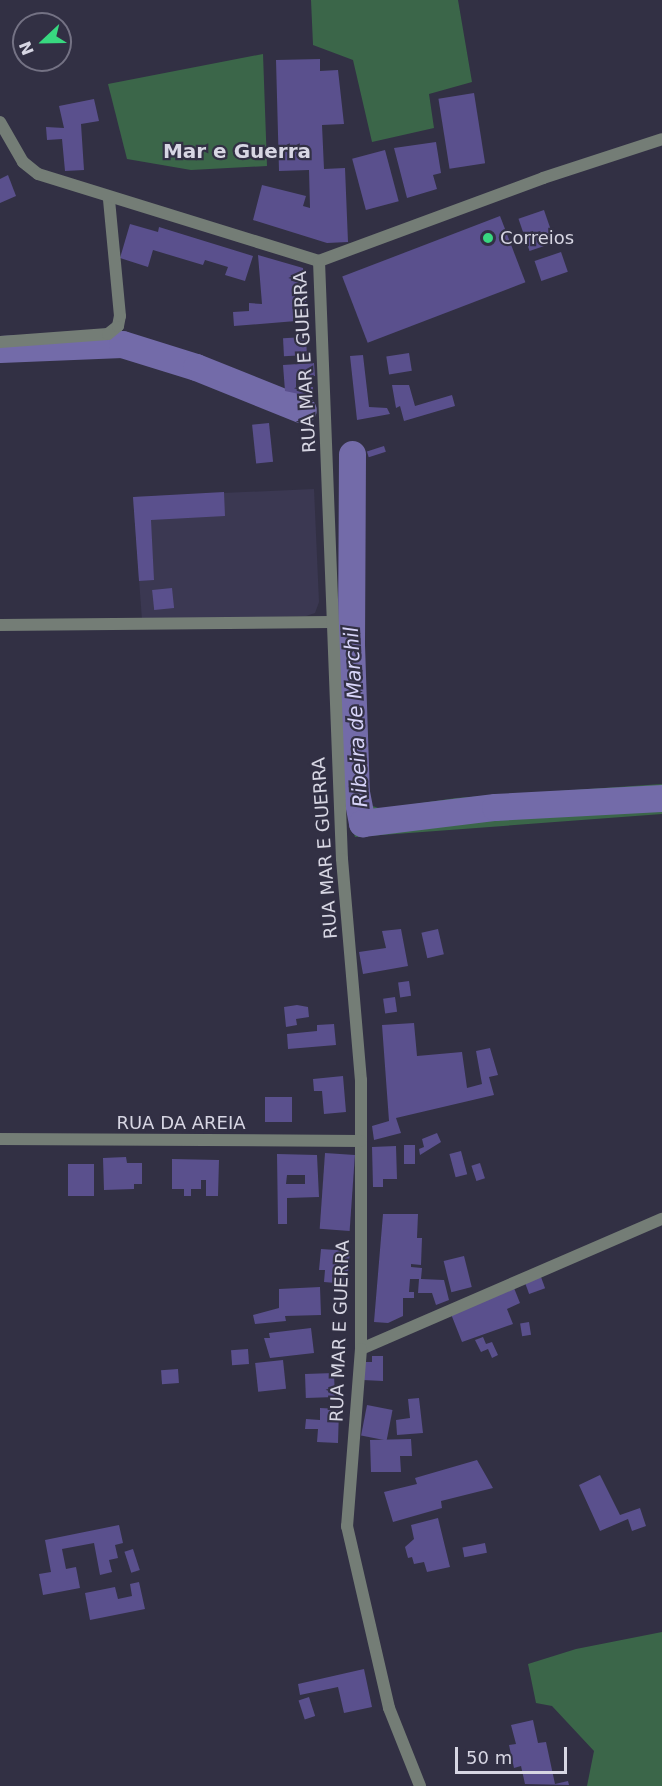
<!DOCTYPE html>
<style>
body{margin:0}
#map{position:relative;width:662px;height:1786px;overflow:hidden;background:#323044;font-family:"DejaVu Sans",sans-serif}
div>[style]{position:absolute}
.built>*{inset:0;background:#3b3852}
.green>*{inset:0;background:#3b6649}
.river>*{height:27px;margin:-13.5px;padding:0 13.5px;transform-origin:13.5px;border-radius:13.5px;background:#736ba9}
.building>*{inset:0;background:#5a508d;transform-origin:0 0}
.minor>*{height:12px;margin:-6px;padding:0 6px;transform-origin:6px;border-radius:6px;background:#747d76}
.tertiary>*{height:12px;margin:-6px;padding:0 6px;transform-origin:6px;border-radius:6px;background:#747d76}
.dots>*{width:16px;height:16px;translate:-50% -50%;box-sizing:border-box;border:3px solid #323044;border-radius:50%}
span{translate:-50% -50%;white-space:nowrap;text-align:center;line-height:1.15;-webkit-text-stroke:4.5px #323044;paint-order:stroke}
.poi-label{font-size:18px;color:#d7d6e3}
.left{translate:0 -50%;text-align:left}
.street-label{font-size:18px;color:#d7d6e3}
.neighbourhood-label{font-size:20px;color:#d7d6e3;font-weight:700}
.water-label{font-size:20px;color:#d7d4f9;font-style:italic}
.north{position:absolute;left:12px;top:12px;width:60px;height:60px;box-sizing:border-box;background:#323044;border:2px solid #747284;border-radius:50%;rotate:248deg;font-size:16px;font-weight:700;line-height:24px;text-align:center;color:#d7d6e3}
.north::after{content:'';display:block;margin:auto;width:21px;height:27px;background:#38d880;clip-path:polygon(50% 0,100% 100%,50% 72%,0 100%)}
.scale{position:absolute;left:455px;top:1747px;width:112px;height:27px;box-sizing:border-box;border:3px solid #d7d6e3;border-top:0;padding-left:8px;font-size:18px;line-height:21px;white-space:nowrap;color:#d7d6e3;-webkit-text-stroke:4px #323044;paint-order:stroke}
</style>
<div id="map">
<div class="built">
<div style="clip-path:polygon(314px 489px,319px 602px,315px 613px,306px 616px,142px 620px,133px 497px)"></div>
</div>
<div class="green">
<div style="clip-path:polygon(311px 0,458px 0,472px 82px,429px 94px,434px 128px,372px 142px,353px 60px,313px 45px)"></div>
<div style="clip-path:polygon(263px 54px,267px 166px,191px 170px,127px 159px,108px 84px)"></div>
<div style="clip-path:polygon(662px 784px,662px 814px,355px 837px,347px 808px,367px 804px,381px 809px,456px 798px)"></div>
<div style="clip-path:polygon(662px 1632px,662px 1786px,587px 1786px,594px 1751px,552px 1706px,536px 1703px,528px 1664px,576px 1649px)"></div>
</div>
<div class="river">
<div style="left:0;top:349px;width:122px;rotate:-2.3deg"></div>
<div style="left:122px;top:344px;width:77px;rotate:17.3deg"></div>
<div style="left:196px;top:367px;width:115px;rotate:21.9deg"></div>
<div style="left:352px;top:454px;width:191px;rotate:90.3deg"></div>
<div style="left:351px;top:645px;width:147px;rotate:88.1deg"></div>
<div style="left:356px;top:792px;width:32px;rotate:79deg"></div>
<div style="left:362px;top:823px;width:134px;rotate:-6.9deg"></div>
<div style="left:495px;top:807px;width:167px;rotate:-3.1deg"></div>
</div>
<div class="building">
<div style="clip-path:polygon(320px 59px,320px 71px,338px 70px,344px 124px,322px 125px,324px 169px,345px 168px,348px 242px,327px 243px,253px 220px,262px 185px,306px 196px,303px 206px,310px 208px,309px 170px,279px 171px,276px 60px)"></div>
<div style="left:474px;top:93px;width:71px;height:36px;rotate:81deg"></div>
<div style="clip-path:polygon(94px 99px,99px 121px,81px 124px,84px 170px,65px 171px,62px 139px,47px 140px,46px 127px,64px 128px,59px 106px)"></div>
<div style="clip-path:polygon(436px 142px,441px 173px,433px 175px,437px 189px,407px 198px,394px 148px)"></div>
<div style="left:385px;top:150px;width:53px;height:34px;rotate:75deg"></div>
<div style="clip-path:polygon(8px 175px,16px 196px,0 203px,0 179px)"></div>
<div style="left:544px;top:210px;width:34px;height:27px;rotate:71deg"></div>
<div style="left:500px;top:216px;width:71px;height:169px;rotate:69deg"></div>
<div style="clip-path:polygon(130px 224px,158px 232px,159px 227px,253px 256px,245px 281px,225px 275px,228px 267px,205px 260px,203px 265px,153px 250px,148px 267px,120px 258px)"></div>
<div style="left:561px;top:252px;width:21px;height:28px;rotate:71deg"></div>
<div style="clip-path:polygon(258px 255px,303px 268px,308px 320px,234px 326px,233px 312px,249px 311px,249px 303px,262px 304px)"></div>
<div style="left:306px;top:337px;width:18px;height:23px;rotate:87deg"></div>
<div style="left:409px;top:353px;width:18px;height:23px;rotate:81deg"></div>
<div style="clip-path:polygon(363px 355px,369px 407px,387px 408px,390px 414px,357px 420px,350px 356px)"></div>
<div style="clip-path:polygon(314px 363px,315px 376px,296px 377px,296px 387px,313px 387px,313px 397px,285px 391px,283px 365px)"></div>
<div style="clip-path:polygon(392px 385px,409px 385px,415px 406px,452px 395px,455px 406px,404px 421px,400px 406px,396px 408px)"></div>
<div style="left:269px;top:423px;width:39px;height:17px;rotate:84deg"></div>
<div style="left:384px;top:446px;width:6px;height:18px;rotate:72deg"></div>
<div style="clip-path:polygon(224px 492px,225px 516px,151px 520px,154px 580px,139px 581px,133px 497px)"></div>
<div style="left:172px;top:588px;width:20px;height:20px;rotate:84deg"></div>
<div style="clip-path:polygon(401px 929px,408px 966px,363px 974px,359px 952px,386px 948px,382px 931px)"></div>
<div style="left:438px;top:929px;width:26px;height:17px;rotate:77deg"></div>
<div style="left:409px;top:981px;width:15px;height:11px;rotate:82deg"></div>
<div style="left:395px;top:997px;width:15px;height:12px;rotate:82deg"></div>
<div style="clip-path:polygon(297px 1005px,308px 1007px,309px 1017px,296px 1019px,297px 1025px,286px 1027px,284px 1007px)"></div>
<div style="clip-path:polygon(414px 1023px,417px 1056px,462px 1052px,467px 1088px,482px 1084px,476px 1051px,490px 1048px,498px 1075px,489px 1077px,494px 1095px,396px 1118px,401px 1133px,374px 1140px,372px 1126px,389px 1121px,382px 1025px)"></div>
<div style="clip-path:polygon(334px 1024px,336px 1045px,288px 1049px,287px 1034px,317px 1031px,317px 1025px)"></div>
<div style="clip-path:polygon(343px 1076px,346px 1112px,324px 1114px,322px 1091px,314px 1091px,313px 1079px)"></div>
<div style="left:265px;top:1097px;width:27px;height:25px"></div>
<div style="clip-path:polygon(437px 1133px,441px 1142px,420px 1155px,419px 1149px,424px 1147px,422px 1139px)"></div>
<div style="left:404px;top:1145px;width:11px;height:19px"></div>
<div style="clip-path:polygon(396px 1146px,397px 1179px,383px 1179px,383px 1187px,373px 1187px,372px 1147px)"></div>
<div style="left:461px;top:1151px;width:24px;height:12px;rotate:75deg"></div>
<div style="left:325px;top:1153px;width:30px;height:76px;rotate:4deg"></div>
<div style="clip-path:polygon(evenodd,277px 1154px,317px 1155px,319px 1197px,287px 1198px,287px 1224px,278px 1224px,277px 1154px,287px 1175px,305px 1175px,305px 1184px,286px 1184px,287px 1175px)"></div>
<div style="clip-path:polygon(126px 1157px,127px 1163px,142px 1163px,142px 1184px,134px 1184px,134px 1189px,104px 1190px,103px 1158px)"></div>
<div style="clip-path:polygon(172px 1159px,219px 1160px,218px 1196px,206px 1196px,206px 1180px,201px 1180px,201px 1189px,191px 1189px,191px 1196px,184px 1196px,184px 1189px,172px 1189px)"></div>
<div style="left:480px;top:1163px;width:16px;height:9px;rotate:72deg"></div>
<div style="left:68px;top:1164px;width:26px;height:32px"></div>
<div style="clip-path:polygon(383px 1214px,418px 1214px,417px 1238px,422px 1238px,421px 1265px,411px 1264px,411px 1267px,422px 1268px,421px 1279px,444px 1280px,449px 1300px,436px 1305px,432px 1293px,418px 1293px,419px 1279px,410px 1279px,409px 1292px,414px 1292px,414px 1298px,403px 1298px,403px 1316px,388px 1323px,374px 1322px)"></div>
<div style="clip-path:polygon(321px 1249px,350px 1251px,347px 1284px,324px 1282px,325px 1270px,319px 1270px)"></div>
<div style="left:464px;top:1256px;width:32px;height:21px;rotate:76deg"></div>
<div style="left:541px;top:1277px;width:12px;height:17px;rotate:70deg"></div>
<div style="clip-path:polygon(320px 1287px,321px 1315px,285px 1316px,286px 1321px,255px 1324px,253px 1315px,279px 1308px,279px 1289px)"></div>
<div style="clip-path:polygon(514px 1288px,520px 1303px,507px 1309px,513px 1324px,462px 1342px,451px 1314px)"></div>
<div style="left:529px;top:1322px;width:13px;height:9px;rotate:81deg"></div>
<div style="clip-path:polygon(311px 1328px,314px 1353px,270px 1358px,264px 1338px,270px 1338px,269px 1333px)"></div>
<div style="clip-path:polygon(483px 1337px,486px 1344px,492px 1342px,498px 1355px,492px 1358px,488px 1349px,481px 1352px,475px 1340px)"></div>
<div style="left:248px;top:1349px;width:15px;height:17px;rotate:86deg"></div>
<div style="clip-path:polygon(372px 1356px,383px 1356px,383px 1381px,363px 1380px,363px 1362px,372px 1362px)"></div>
<div style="left:283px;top:1360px;width:29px;height:28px;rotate:84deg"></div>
<div style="left:178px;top:1369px;width:14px;height:17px;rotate:86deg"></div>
<div style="left:334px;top:1373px;width:24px;height:29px;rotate:88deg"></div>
<div style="clip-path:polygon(419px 1398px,423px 1433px,397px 1435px,396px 1420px,410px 1418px,408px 1399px)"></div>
<div style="left:367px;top:1405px;width:26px;height:31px;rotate:11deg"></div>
<div style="clip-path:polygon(320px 1408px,339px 1409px,338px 1443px,317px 1442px,318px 1429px,305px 1429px,306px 1419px,320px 1420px)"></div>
<div style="clip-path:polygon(411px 1439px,412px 1456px,400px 1456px,401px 1472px,371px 1472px,370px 1440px)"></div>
<div style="clip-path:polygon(477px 1460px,493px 1488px,441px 1501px,442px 1508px,393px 1522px,384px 1492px,417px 1484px,415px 1478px)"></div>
<div style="clip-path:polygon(600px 1475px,620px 1515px,640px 1508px,646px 1526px,632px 1531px,628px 1519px,600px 1531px,579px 1485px)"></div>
<div style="clip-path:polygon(438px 1518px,450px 1567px,427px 1572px,424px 1562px,414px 1564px,412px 1557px,408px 1558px,405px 1547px,414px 1539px,411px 1525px)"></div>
<div style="clip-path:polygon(119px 1525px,123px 1543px,115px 1545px,118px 1558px,109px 1560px,112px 1572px,100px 1575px,94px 1543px,62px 1549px,66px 1569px,76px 1567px,80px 1588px,43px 1595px,39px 1574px,51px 1572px,45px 1540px)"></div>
<div style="left:485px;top:1543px;width:10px;height:23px;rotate:79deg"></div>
<div style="left:133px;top:1549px;width:22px;height:9px;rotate:72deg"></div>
<div style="clip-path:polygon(139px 1582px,145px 1609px,90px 1620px,85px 1593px,115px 1587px,118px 1599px,132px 1596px,130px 1584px)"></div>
<div style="clip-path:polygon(364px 1669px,372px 1707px,344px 1713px,338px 1687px,300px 1695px,298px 1684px)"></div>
<div style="left:309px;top:1697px;width:20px;height:11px;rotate:72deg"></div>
<div style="clip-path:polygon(533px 1720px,538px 1743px,546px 1742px,555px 1784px,568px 1781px,569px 1785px,525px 1784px,521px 1766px,514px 1768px,509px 1745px,516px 1744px,511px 1725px)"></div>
</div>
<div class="minor">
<div style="left:0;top:342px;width:108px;rotate:-4.2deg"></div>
<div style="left:108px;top:334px;width:13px;rotate:-39deg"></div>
<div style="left:118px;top:326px;width:10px;rotate:-79deg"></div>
<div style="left:120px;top:316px;width:118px;rotate:-95.4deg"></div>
<div style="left:0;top:625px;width:331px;rotate:-0.5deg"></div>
<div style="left:361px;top:1349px;width:328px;rotate:-23.4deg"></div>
</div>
<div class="tertiary">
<div style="left:0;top:122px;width:46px;rotate:60.1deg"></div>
<div style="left:23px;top:162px;width:19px;rotate:39deg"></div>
<div style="left:38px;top:174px;width:294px;rotate:17.2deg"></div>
<div style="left:319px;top:261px;width:598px;rotate:87.8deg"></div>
<div style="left:342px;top:859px;width:222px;rotate:85.1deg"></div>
<div style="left:361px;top:1080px;width:269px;rotate:90deg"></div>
<div style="left:361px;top:1349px;width:178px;rotate:94.5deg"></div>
<div style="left:347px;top:1526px;width:187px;rotate:77deg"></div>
<div style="left:389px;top:1708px;width:84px;rotate:68.3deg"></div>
<div style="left:319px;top:261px;width:239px;rotate:-20.3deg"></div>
<div style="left:543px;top:178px;width:125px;rotate:-18.1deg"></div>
<div style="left:0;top:1139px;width:361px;rotate:0.3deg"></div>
</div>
<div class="dots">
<div style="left:488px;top:238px;background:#38d880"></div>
</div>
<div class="poi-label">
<span class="left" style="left:500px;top:238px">Correios</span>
</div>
<div class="street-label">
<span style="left:305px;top:362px;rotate:-93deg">RUA MAR E GUERRA</span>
<span style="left:325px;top:848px;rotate:-94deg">RUA MAR E GUERRA</span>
<span style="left:181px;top:1123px">RUA DA AREIA</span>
<span style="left:340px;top:1331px;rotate:-88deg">RUA MAR E GUERRA</span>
</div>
<div class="neighbourhood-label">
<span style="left:237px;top:151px">Mar e Guerra</span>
</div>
<div class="water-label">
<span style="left:356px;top:717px;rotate:-93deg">Ribeira de Marchil</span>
</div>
<div class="north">N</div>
<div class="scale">50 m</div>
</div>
